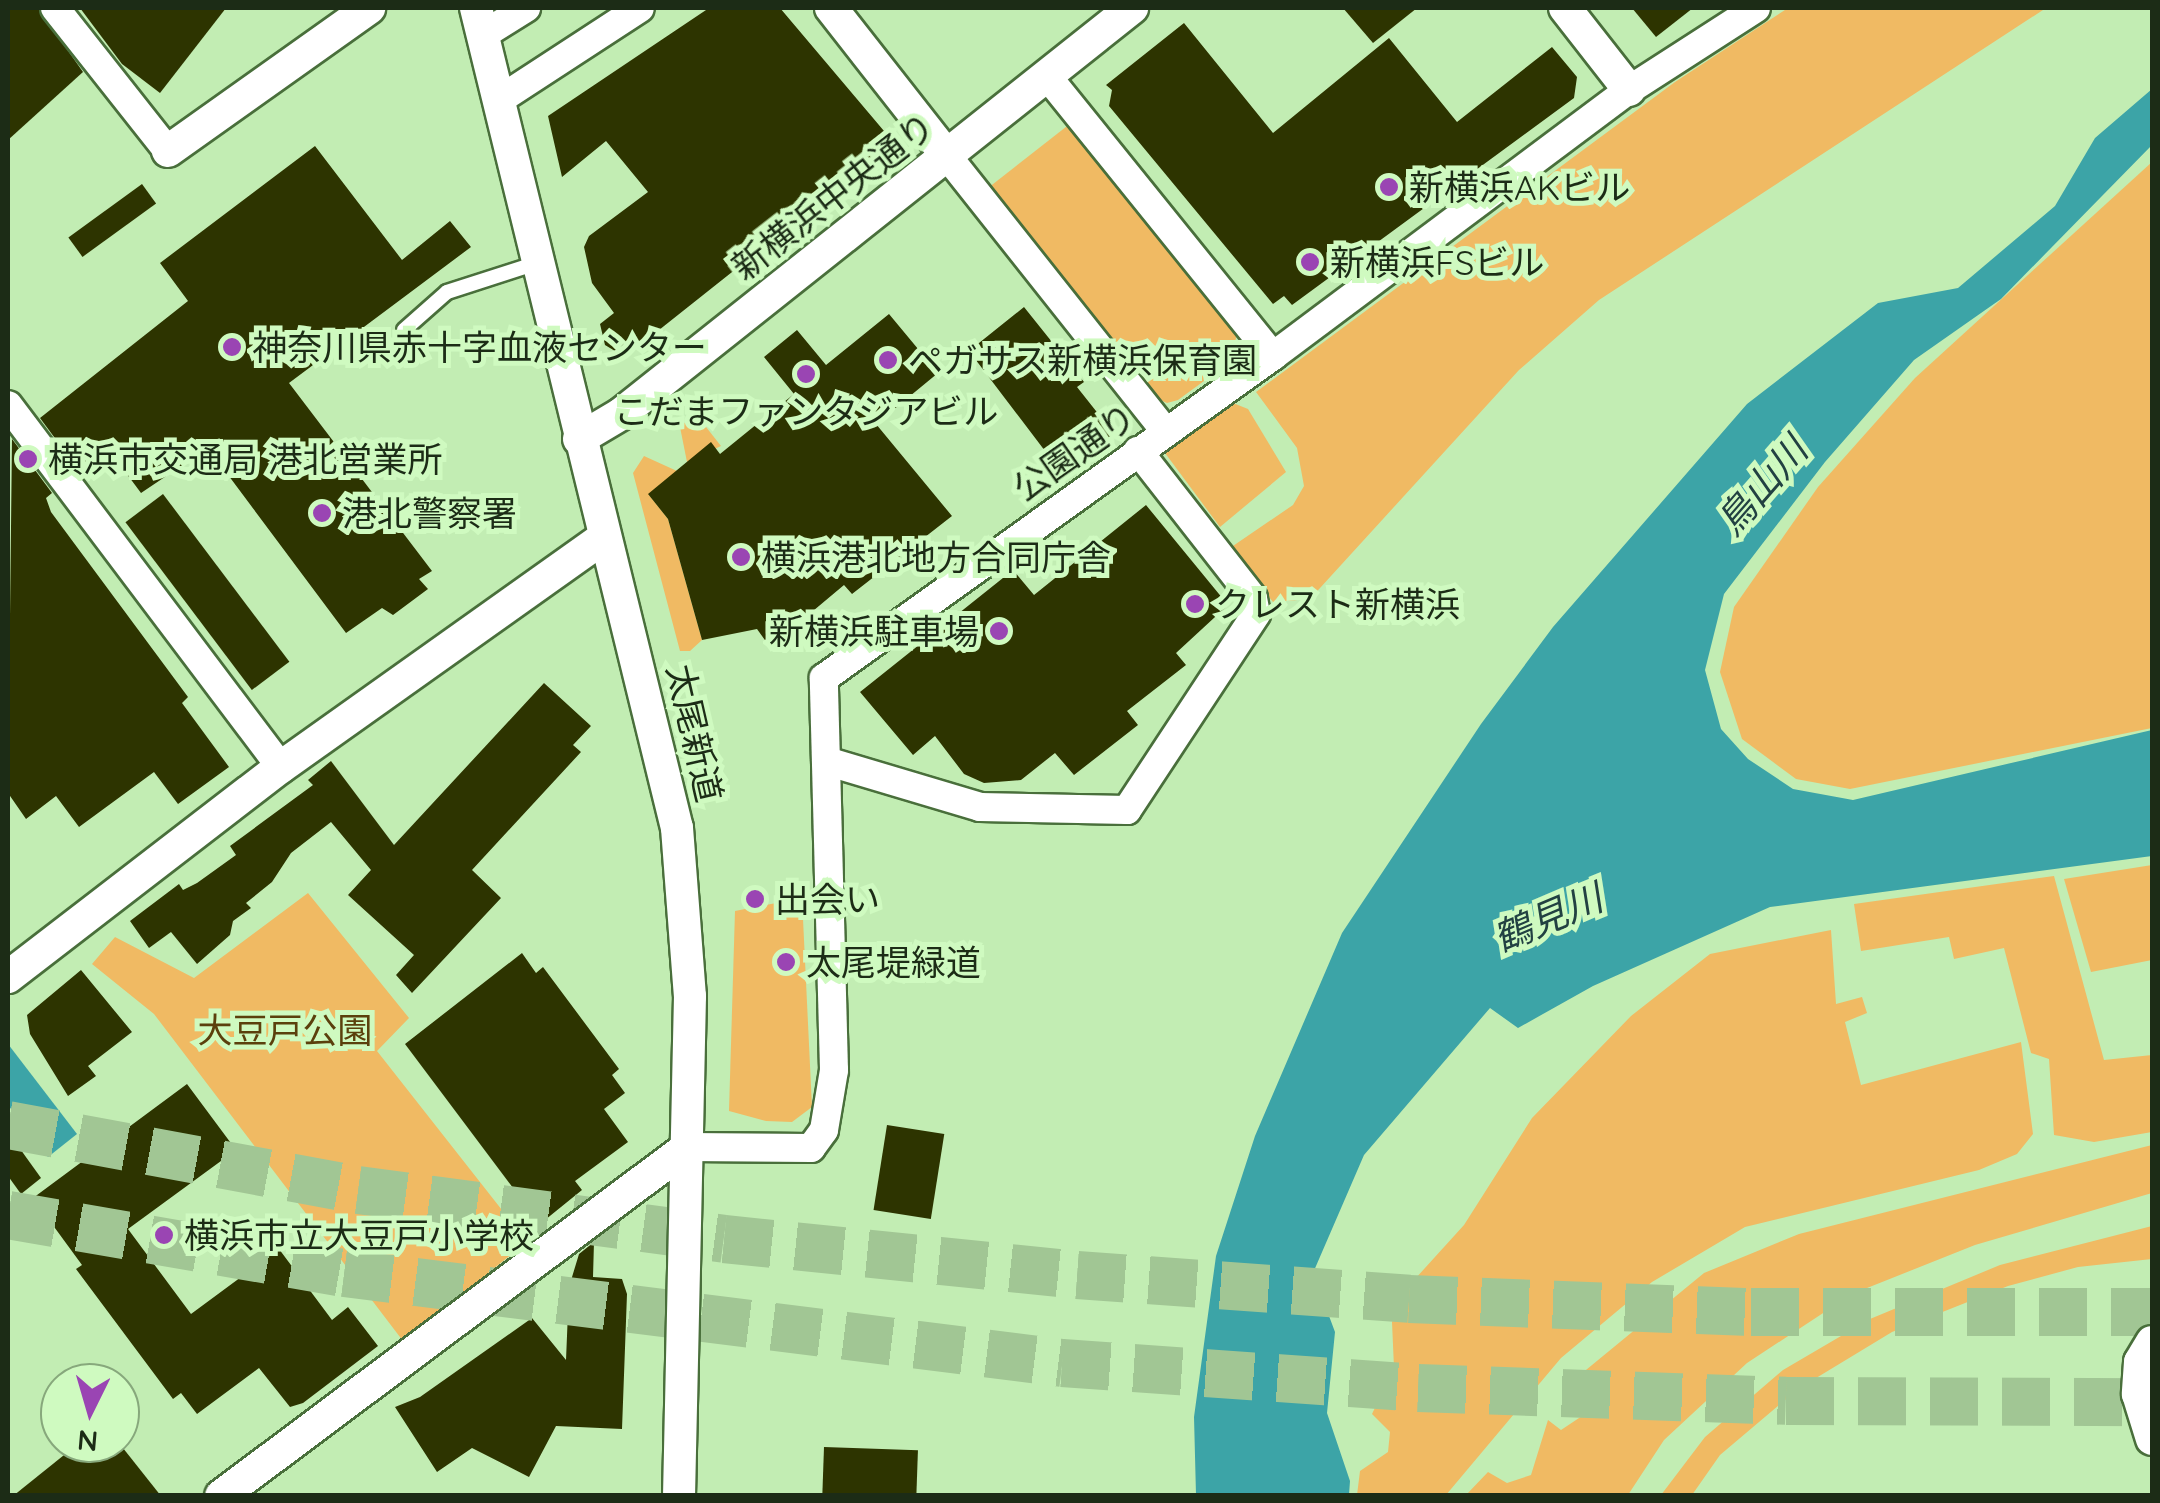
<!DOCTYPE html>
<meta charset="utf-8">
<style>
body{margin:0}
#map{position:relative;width:2160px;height:1503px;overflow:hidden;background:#c2edb3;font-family:Quicksand,"Noto Sans JP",sans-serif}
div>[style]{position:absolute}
.green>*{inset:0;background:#f0ba63}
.water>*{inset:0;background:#3ca4a7}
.building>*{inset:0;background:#2d3400;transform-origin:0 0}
.motorway-tunnel>*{height:48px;margin-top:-24px;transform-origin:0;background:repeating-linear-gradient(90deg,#a1c694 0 48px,transparent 0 72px)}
.roads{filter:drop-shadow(2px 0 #496f3b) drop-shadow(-2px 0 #496f3b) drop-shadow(0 2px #496f3b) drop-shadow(0 -2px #496f3b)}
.service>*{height:14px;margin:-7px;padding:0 7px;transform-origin:7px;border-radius:7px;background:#fff}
.minor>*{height:28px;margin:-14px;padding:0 14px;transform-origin:14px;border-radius:14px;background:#fff}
.tertiary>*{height:32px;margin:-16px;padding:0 16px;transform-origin:16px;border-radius:16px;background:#fff}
.dots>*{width:28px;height:28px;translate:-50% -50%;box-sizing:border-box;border:5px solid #cffac0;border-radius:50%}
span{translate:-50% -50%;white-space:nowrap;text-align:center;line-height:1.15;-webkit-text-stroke:10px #cffac0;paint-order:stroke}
.poi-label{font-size:35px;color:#1c2c16}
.left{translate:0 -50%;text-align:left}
.right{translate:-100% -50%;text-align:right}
.street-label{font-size:35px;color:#1c2c16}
.park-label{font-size:35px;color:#5b400c}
.water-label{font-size:38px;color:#224142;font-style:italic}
.frame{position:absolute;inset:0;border:10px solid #1c2c16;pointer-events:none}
.north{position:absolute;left:40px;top:1363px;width:100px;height:100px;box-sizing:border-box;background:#cffac0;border:2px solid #87a87c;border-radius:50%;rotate:185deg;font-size:28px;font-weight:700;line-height:40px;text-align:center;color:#1c2c16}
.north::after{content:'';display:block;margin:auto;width:35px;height:45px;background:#9a45b3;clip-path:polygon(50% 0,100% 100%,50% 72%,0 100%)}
</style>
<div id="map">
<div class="green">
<div style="clip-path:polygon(1788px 8px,2046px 8px,1599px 300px,1519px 370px,1310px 599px,1273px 602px,1230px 548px,1293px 505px,1304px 486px,1297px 448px,1256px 392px,1675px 82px)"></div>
<div style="clip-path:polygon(1071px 123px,1237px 334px,1230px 362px,1178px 400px,1167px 403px,1154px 397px,988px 188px)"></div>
<div style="clip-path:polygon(2152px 162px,2152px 728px,1850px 789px,1796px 779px,1742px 739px,1720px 672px,1734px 607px,1818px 487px,1915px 378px)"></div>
<div style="clip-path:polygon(1233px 403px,1248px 409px,1286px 472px,1220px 527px,1165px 453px)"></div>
<div style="clip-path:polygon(695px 413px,721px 446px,687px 462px,680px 427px)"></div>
<div style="clip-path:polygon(644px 456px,677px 471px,649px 495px,668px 519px,702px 640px,690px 651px,680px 651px,633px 473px)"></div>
<div style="clip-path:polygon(2152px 865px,2152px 960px,2091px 972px,2064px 879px)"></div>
<div style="clip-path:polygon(2054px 876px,2104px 1060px,2152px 1055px,2152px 1132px,2094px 1142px,2054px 1135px,2049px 1059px,2031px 1053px,2004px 948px,1954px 959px,1949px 937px,1861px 951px,1854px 904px)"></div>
<div style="clip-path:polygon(308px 893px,409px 1018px,377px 1051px,527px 1242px,403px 1341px,154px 1014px,92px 964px,115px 937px,194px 978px)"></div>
<div style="clip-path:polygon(802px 898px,812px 1107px,792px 1122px,766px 1121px,729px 1111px,735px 911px)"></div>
<div style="clip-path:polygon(1831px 930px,1836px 1004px,1862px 997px,1867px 1013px,1845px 1022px,1861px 1085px,2021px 1042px,2033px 1134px,2017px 1154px,1979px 1170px,1745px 1227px,1652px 1282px,1561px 1358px,1446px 1495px,1357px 1495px,1360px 1471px,1388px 1452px,1390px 1432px,1372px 1414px,1394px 1368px,1392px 1322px,1415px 1279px,1464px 1225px,1532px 1118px,1631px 1016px,1710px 954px)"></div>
<div style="clip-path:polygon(2152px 1145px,2152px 1193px,1975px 1245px,1852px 1294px,1747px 1363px,1664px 1440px,1628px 1495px,1466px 1495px,1488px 1472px,1507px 1483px,1531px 1475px,1548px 1420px,1561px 1430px,1582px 1416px,1575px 1379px,1704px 1273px,1799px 1234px)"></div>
<div style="clip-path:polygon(2152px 1226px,2152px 1259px,2078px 1267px,2008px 1286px,1892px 1332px,1798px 1389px,1720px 1455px,1692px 1495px,1661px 1495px,1705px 1437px,1783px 1370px,1870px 1319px,2000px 1265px)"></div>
</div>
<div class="water">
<div style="clip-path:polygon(2152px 89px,2152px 145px,2001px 299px,1914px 360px,1825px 462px,1724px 594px,1705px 670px,1721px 729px,1748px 759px,1793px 789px,1853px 800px,2152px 730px,2152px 856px,1770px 907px,1593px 986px,1518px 1028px,1490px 1008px,1364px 1155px,1313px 1273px,1335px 1332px,1327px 1413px,1350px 1481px,1349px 1495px,1196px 1495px,1194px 1417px,1216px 1256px,1255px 1136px,1342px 933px,1481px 724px,1553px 627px,1747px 404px,1878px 303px,1958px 288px,2055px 206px,2095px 138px)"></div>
<div style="clip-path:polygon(8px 1044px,77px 1134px,48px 1157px,8px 1105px)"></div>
</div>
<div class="building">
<div style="clip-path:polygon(8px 8px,38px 8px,83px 72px,8px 140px)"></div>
<div style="clip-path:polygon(80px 8px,226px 8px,160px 93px,122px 64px)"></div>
<div style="clip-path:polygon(709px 8px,780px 8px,884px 131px,876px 146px,882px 153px,625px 357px,605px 345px,600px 324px,614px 313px,592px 283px,584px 247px,589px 236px,648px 192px,606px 141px,562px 177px,548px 116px)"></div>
<div style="clip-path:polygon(1343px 8px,1417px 8px,1373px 43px)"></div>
<div style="clip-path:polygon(1632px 8px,1693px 8px,1656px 37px)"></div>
<div style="clip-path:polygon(1184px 23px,1273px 133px,1389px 38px,1457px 122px,1552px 47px,1577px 77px,1574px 98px,1292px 305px,1284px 296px,1273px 304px,1109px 106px,1112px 90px,1106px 85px)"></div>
<div style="clip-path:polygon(315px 146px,402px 260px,450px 221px,471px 247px,289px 383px,432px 571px,419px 579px,428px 589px,393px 615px,382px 608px,346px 633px,208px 448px,141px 493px,109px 450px,80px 472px,40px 418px,188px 301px,160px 263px)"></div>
<div style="left:142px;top:184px;width:24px;height:91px;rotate:54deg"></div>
<div style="clip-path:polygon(1024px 307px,1084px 382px,1077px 387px,1115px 435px,1064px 476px,969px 351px)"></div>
<div style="clip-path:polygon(889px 314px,938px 373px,876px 424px,952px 516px,852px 594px,844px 585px,770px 647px,757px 629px,702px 640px,668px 519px,648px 494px,711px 442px,720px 454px,794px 394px,764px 357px,797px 330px,826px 365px)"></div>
<div style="clip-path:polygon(12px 439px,52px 493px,46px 498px,51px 512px,188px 697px,182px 703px,229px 767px,178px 804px,154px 772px,79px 827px,56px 796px,26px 819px,8px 793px)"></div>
<div style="left:163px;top:494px;width:210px;height:47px;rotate:53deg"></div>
<div style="clip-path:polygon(1146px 505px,1228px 605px,1176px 653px,1186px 665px,1127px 711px,1138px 725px,1074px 775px,1055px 753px,1021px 780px,984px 783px,964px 774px,935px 736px,913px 755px,860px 692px,1013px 570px,1034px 595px)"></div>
<div style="clip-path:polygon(544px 683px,591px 726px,573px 745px,581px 752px,472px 870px,501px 898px,412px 993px,396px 975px,414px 955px,348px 895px,371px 870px,331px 822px,291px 853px,272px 882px,246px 903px,251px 908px,233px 921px,230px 935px,197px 964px,171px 932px,149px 948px,130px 921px,179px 884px,183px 890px,197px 883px,236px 855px,230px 846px,313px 785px,308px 780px,331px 761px,394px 845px)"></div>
<div style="clip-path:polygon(522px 953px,536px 973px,543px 967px,619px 1069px,612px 1075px,625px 1093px,604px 1109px,628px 1142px,575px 1181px,582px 1190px,540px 1224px,405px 1044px)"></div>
<div style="clip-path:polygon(81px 970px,132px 1032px,88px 1066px,96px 1076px,68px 1096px,30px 1034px,27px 1015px)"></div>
<div style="clip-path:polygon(187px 1084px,236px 1150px,128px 1229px,191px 1314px,279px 1249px,332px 1320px,348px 1307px,378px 1346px,303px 1403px,290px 1407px,259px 1368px,197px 1414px,181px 1393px,173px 1399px,76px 1269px,82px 1265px,33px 1198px)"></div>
<div style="left:887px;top:1125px;width:58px;height:86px;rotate:9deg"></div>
<div style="clip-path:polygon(8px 1132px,41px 1178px,21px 1194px,8px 1176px)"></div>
<div style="clip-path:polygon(594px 1242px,593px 1277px,622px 1279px,627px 1294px,622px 1429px,556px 1426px,529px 1477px,472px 1448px,437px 1472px,395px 1407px,420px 1397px,532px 1318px,566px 1360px,569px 1287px,579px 1254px)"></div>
<div style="clip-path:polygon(79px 1443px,119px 1443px,161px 1496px,13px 1496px)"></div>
<div style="left:824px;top:1447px;width:94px;height:49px;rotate:2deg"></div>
</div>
<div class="motorway-tunnel">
<div style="left:8px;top:1125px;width:356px;rotate:10.5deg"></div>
<div style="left:358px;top:1190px;width:369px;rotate:7.6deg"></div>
<div style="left:724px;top:1239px;width:355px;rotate:5.8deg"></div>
<div style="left:1077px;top:1275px;width:333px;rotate:4.1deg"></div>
<div style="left:1409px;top:1299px;width:342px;rotate:2.2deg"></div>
<div style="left:1751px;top:1312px;width:401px"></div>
<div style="left:8px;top:1215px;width:341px;rotate:9.8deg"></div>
<div style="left:344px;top:1273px;width:724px;rotate:7.14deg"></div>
<div style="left:1062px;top:1363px;width:357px;rotate:4deg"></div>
<div style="left:1418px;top:1388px;width:368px;rotate:2deg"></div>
<div style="left:1786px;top:1401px;width:366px;rotate:0.2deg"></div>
</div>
<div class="roads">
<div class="service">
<div style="left:404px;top:330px;width:57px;rotate:-41.5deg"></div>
<div style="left:447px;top:292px;width:95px;rotate:-17.9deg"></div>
</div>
<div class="minor">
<div style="left:55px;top:8px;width:182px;rotate:51.7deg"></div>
<div style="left:483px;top:35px;width:51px;rotate:-32.1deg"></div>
<div style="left:1047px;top:76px;width:360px;rotate:51.1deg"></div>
<div style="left:499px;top:100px;width:168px;rotate:-33.1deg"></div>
<div style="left:948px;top:157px;width:351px;rotate:51.6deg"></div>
<div style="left:8px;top:405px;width:453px;rotate:53deg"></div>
<div style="left:826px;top:761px;width:161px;rotate:16.6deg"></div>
<div style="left:980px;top:807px;width:147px;rotate:1.2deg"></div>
<div style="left:1127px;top:810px;width:235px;rotate:-56.6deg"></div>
<div style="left:1256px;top:614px;width:16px;rotate:-101deg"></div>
<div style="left:1253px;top:598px;width:187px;rotate:-128deg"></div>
<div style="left:688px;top:1147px;width:123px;rotate:0.5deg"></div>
<div style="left:811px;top:1148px;width:22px;rotate:-54deg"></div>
<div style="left:824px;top:1130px;width:61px;rotate:-80.5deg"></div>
<div style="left:834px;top:1070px;width:392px;rotate:-91.5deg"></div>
<div style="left:824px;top:678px;width:553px;rotate:-35.65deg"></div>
<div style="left:1273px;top:356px;width:444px;rotate:-36.8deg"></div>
<div style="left:1629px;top:90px;width:151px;rotate:-32.8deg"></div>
</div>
<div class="tertiary">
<div style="left:476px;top:8px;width:844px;rotate:76.23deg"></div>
<div style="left:677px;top:828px;width:169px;rotate:85.6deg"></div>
<div style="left:690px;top:996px;width:500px;rotate:91.26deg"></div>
<div style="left:831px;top:8px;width:189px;rotate:51.9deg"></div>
<div style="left:1565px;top:8px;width:104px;rotate:52deg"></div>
<div style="left:168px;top:151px;width:247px;rotate:-35.4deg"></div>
<div style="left:579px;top:439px;width:49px;rotate:-30.8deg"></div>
<div style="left:621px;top:414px;width:653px;rotate:-38.47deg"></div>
<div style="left:8px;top:977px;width:344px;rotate:-37.6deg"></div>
<div style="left:281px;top:767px;width:395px;rotate:-35.4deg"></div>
<div style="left:2152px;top:1342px;width:23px;rotate:121deg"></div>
<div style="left:2140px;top:1362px;width:32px;rotate:94deg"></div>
<div style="left:2138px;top:1394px;width:47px;rotate:72.7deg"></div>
<div style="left:221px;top:1496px;width:583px;rotate:-36.77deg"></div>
</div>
</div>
<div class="dots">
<div style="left:1389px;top:187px;background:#9a45b3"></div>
<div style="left:1310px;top:262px;background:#9a45b3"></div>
<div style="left:232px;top:347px;background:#9a45b3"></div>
<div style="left:888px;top:360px;background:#9a45b3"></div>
<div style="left:806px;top:374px;background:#9a45b3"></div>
<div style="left:28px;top:459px;background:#9a45b3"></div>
<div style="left:322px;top:513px;background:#9a45b3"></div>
<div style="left:741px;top:557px;background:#9a45b3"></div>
<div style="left:1195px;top:604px;background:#9a45b3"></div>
<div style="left:999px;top:631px;background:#9a45b3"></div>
<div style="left:755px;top:899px;background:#9a45b3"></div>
<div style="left:786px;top:962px;background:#9a45b3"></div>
<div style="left:164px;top:1235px;background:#9a45b3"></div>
</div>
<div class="poi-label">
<span class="left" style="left:1409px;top:187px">新横浜AKビル</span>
<span class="left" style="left:1330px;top:262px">新横浜FSビル</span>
<span class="left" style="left:252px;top:347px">神奈川県赤十字血液センター</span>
<span class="left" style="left:908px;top:360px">ペガサス新横浜保育園</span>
<span style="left:806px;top:411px">こだまファンタジアビル</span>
<span class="left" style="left:48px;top:459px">横浜市交通局 港北営業所</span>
<span class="left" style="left:342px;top:513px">港北警察署</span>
<span class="left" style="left:761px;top:557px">横浜港北地方合同庁舎</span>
<span class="left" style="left:1215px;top:604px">クレスト新横浜</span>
<span class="right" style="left:979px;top:631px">新横浜駐車場</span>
<span class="left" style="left:775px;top:899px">出会い</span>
<span class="left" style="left:806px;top:962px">太尾堤緑道</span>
<span class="left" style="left:184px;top:1235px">横浜市立大豆戸小学校</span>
</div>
<div class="street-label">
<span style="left:833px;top:196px;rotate:-38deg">新横浜中央通り</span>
<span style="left:1074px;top:452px;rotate:-35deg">公園通り</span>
<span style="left:695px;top:733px;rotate:77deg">太尾新道</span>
</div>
<div class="park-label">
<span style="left:285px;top:1030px">大豆戸公園</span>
</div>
<div class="water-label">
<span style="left:1762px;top:486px;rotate:-49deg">鳥山川</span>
<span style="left:1548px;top:918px;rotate:-23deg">鶴見川</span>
</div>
<div class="frame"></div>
<div class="north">N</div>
</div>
